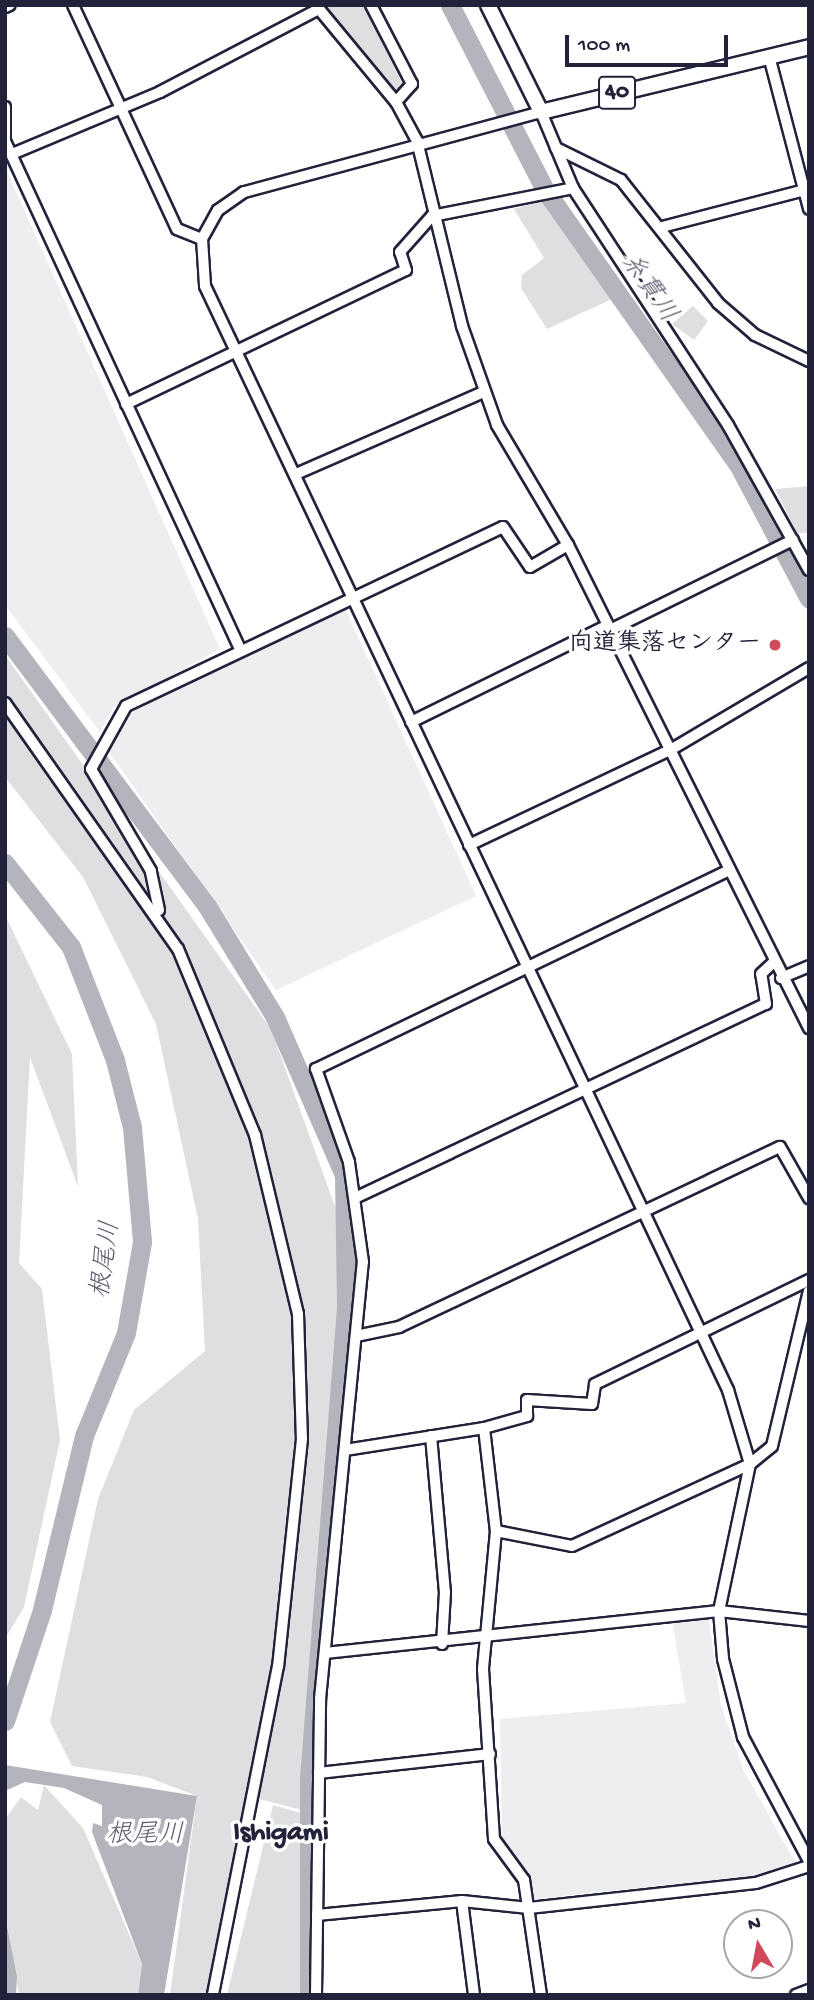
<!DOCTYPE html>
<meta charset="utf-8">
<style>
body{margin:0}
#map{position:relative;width:814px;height:2000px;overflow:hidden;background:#fff;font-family:"Gochi Hand","Klee One",sans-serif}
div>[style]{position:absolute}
.built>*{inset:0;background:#eeeef1}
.green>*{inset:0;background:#dfdfe2}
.water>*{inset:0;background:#b4b4bc}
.river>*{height:19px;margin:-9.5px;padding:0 9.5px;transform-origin:9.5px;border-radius:9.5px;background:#b4b4bc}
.roads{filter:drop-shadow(2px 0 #22223b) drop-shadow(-2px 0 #22223b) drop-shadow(0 2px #22223b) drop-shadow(0 -2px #22223b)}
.minor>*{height:10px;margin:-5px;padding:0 5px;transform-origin:5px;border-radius:5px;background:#fff}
.major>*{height:14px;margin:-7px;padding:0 7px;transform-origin:7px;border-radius:7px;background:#fff}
.dots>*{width:19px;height:19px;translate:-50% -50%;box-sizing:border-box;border:4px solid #fff;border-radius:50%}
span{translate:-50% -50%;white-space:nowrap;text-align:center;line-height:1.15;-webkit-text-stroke:7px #fff;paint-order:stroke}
.shield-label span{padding:2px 5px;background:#fff;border:2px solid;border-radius:5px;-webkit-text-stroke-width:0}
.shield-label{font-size:23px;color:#22223b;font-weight:700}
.poi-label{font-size:24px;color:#22223b;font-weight:700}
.right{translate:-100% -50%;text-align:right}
.water-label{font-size:26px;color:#5c5c6f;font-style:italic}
.quarter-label{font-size:28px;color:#22223b;font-weight:700}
.frame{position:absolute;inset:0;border:7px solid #22223b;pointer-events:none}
.north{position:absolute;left:723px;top:1909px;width:70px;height:70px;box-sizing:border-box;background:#fff;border:2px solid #a7a7b1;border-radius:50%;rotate:350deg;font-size:19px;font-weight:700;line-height:28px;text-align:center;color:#22223b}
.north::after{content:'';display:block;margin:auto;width:24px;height:32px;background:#d1495b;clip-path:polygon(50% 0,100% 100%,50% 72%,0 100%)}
.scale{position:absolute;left:565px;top:35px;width:163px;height:32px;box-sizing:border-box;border:4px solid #22223b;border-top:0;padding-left:9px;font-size:21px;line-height:24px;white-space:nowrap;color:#22223b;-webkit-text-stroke:5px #fff;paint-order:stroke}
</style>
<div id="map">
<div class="built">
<div style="clip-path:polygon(5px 167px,220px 649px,114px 707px,100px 732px,5px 605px)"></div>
<div style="clip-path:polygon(345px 608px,476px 896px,276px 990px,107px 749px,134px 711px)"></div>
<div style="clip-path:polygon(708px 1613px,721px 1706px,744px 1771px,795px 1862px,753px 1876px,534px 1899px,528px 1872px,502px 1837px,500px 1719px,686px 1703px,672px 1620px)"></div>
</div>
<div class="green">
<div style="clip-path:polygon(320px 5px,363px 5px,403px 85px,392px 93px)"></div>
<div style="clip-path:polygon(543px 201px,612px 299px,547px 329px,521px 288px,522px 275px,544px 258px,514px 209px)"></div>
<div style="clip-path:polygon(693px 306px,708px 321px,694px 340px,672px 324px)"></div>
<div style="clip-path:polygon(809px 486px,809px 533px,797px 533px,775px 489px)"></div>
<div style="clip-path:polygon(5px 655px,271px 1029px,346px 1237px,302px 1810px,247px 1796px,207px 1995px,170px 1995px,197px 1796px,147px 1777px,72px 1766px,50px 1722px,98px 1499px,134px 1410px,205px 1351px,198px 1219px,156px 1024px,83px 877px,5px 777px)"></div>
<div style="clip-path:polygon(5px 915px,72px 1054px,78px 1187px,30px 1057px,19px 1263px,42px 1289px,60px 1440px,24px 1607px,5px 1639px)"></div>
<div style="clip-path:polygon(44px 1785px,83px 1828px,142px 1964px,138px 1995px,19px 1995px,6px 1917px,5px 1819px,21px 1797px,38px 1810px)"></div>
<div style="clip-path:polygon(273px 1805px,308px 1815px,305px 1995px,227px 1995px)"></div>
</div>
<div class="water">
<div style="clip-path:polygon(5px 1765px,197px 1796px,164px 1995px,138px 1995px,142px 1964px,92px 1832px,93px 1823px,102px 1826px,102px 1805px,64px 1788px,25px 1782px,5px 1791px)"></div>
<div style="clip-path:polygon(5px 1915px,17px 1977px,16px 1995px,5px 1995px)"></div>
</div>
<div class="river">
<div style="left:450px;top:5px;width:208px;rotate:62.8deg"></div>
<div style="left:545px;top:190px;width:337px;rotate:54.9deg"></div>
<div style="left:739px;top:466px;width:150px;rotate:62.2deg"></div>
<div style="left:5px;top:636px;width:337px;rotate:53.2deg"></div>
<div style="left:207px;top:906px;width:130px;rotate:58.5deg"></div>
<div style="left:275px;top:1017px;width:172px;rotate:66.4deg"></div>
<div style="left:344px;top:1175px;width:133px;rotate:89.1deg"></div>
<div style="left:346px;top:1308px;width:472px;rotate:94.5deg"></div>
<div style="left:309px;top:1779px;width:216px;rotate:90deg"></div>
<div style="left:5px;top:863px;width:107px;rotate:51.8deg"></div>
<div style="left:71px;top:947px;width:121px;rotate:68.7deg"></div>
<div style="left:115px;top:1060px;width:69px;rotate:75.8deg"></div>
<div style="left:132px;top:1127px;width:115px;rotate:85deg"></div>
<div style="left:142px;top:1242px;width:92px;rotate:100deg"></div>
<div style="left:126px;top:1333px;width:111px;rotate:112.2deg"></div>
<div style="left:84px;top:1436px;width:179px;rotate:103.6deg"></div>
<div style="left:42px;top:1610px;width:117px;rotate:108.4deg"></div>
</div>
<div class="roads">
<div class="minor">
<div style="left:73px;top:5px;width:247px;rotate:65.1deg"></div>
<div style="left:177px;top:229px;width:27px;rotate:22deg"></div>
<div style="left:371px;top:5px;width:89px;rotate:62.6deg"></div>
<div style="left:412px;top:84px;width:24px;rotate:132deg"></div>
<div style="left:396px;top:102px;width:44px;rotate:61.7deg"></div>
<div style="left:417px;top:141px;width:190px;rotate:76.3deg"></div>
<div style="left:462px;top:326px;width:105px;rotate:70.5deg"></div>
<div style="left:497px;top:425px;width:139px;rotate:59.4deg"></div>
<div style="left:568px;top:545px;width:540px;rotate:63.48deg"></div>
<div style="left:5px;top:7px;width:5px;rotate:-22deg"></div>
<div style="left:769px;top:56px;width:158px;rotate:75.3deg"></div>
<div style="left:5px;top:107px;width:31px;rotate:90deg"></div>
<div style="left:5px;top:141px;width:562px;rotate:65.17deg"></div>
<div style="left:556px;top:148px;width:72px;rotate:26.2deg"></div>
<div style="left:621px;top:180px;width:157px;rotate:51.7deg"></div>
<div style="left:718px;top:303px;width:49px;rotate:40.9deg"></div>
<div style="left:755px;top:335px;width:60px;rotate:25.7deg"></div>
<div style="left:12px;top:154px;width:160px;rotate:-22.7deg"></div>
<div style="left:160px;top:92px;width:179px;rotate:-27.6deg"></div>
<div style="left:319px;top:9px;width:121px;rotate:50.4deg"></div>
<div style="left:662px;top:227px;width:152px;rotate:-14.5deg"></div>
<div style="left:126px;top:404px;width:310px;rotate:-25.6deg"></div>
<div style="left:406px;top:270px;width:19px;rotate:-108deg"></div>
<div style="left:400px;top:252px;width:48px;rotate:-48.4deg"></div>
<div style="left:432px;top:216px;width:144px;rotate:-11.2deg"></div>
<div style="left:296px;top:474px;width:205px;rotate:-23.6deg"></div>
<div style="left:809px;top:570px;width:166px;rotate:-119.2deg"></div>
<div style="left:728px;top:425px;width:283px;rotate:-123.2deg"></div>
<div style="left:573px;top:188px;width:82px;rotate:-112.8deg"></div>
<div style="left:541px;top:112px;width:308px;rotate:164.9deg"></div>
<div style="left:244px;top:192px;width:32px;rotate:145deg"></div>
<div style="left:218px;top:210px;width:33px;rotate:119deg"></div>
<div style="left:202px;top:239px;width:47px;rotate:86.3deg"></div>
<div style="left:205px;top:286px;width:1222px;rotate:64.65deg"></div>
<div style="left:728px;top:1390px;width:77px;rotate:73.4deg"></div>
<div style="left:750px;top:1464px;width:150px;rotate:101.9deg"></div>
<div style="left:719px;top:1611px;width:48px;rotate:85.2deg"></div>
<div style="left:723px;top:1659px;width:81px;rotate:75.6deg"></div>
<div style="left:743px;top:1737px;width:140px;rotate:62deg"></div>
<div style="left:608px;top:631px;width:206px;rotate:-26.2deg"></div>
<div style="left:5px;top:703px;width:301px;rotate:54.9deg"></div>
<div style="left:178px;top:949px;width:201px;rotate:67.5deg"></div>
<div style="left:255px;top:1135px;width:184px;rotate:76.5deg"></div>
<div style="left:298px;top:1314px;width:125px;rotate:88.2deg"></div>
<div style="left:302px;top:1439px;width:228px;rotate:96deg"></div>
<div style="left:278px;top:1666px;width:335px;rotate:101.2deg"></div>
<div style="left:411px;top:722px;width:217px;rotate:-26.2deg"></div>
<div style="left:469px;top:845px;width:225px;rotate:-25.3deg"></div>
<div style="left:672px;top:749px;width:159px;rotate:-30.6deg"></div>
<div style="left:159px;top:910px;width:40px;rotate:-102deg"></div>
<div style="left:151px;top:871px;width:118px;rotate:-120.5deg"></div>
<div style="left:91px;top:769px;width:72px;rotate:-60.9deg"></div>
<div style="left:126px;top:706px;width:417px;rotate:-25.4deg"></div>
<div style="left:503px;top:527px;width:48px;rotate:56deg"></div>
<div style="left:530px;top:567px;width:44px;rotate:-30.1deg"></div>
<div style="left:781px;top:978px;width:30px;rotate:-23deg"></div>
<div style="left:357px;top:1197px;width:452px;rotate:-25.3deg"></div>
<div style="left:766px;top:1004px;width:30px;rotate:-99deg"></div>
<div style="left:761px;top:974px;width:16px;rotate:-43deg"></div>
<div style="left:356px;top:1336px;width:44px;rotate:-11.8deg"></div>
<div style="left:399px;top:1327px;width:421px;rotate:-25.3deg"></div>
<div style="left:780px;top:1147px;width:59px;rotate:60.4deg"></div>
<div style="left:484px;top:1428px;width:104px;rotate:83.4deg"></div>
<div style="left:496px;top:1531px;width:77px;rotate:11.2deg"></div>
<div style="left:572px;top:1546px;width:196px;rotate:-24.7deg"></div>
<div style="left:750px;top:1464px;width:28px;rotate:-39deg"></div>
<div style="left:772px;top:1446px;width:159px;rotate:-76.6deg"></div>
<div style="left:431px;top:1436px;width:157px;rotate:84.9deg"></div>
<div style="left:445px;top:1592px;width:52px;rotate:93.3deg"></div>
<div style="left:345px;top:1450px;width:141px;rotate:-9deg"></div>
<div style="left:484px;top:1428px;width:45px;rotate:-15.6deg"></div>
<div style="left:527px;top:1416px;width:16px;rotate:-90deg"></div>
<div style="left:527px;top:1400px;width:65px;rotate:3.5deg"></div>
<div style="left:592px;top:1404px;width:20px;rotate:-81deg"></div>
<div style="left:595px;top:1384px;width:238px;rotate:-25.9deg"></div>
<div style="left:496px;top:1531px;width:139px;rotate:95.4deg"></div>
<div style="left:483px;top:1669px;width:170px;rotate:86.3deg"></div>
<div style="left:494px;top:1839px;width:51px;rotate:53.8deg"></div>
<div style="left:524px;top:1880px;width:116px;rotate:81.6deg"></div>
<div style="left:325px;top:1653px;width:396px;rotate:-6.1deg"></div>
<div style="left:719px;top:1611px;width:91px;rotate:6.3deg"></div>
<div style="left:319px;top:1773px;width:172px;rotate:-6.3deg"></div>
<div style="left:462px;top:1901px;width:95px;rotate:82.7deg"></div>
<div style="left:317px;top:1915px;width:146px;rotate:-5.5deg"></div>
<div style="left:462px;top:1901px;width:67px;rotate:6deg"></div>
<div style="left:529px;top:1908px;width:228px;rotate:-6.3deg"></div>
<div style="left:756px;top:1883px;width:56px;rotate:-17.8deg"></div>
<div style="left:316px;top:1995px;width:296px;rotate:-89.2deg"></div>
<div style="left:320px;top:1699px;width:439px;rotate:-84.4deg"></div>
<div style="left:363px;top:1262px;width:101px;rotate:-98deg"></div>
<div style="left:349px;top:1162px;width:99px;rotate:-109.5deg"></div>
<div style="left:316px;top:1069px;width:459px;rotate:-25.7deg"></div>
<div style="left:796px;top:1995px;width:14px;rotate:-21deg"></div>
</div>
<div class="major">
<div style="left:488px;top:5px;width:119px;rotate:63.6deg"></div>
<div style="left:541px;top:112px;width:276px;rotate:-13.6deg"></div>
</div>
</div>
<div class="dots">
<div style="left:775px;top:645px;background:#d1495b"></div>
</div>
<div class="shield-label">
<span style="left:617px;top:93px">40</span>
</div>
<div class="poi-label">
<span class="right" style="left:761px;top:645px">向道集落センター</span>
</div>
<div class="water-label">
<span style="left:647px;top:289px;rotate:55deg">糸貫川</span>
<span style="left:108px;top:1260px;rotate:-82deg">根尾川</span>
<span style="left:145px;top:1837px">根尾川</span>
</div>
<div class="quarter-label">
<span style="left:281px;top:1834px">Ishigami</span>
</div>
<div class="frame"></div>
<div class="north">N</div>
<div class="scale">100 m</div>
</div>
